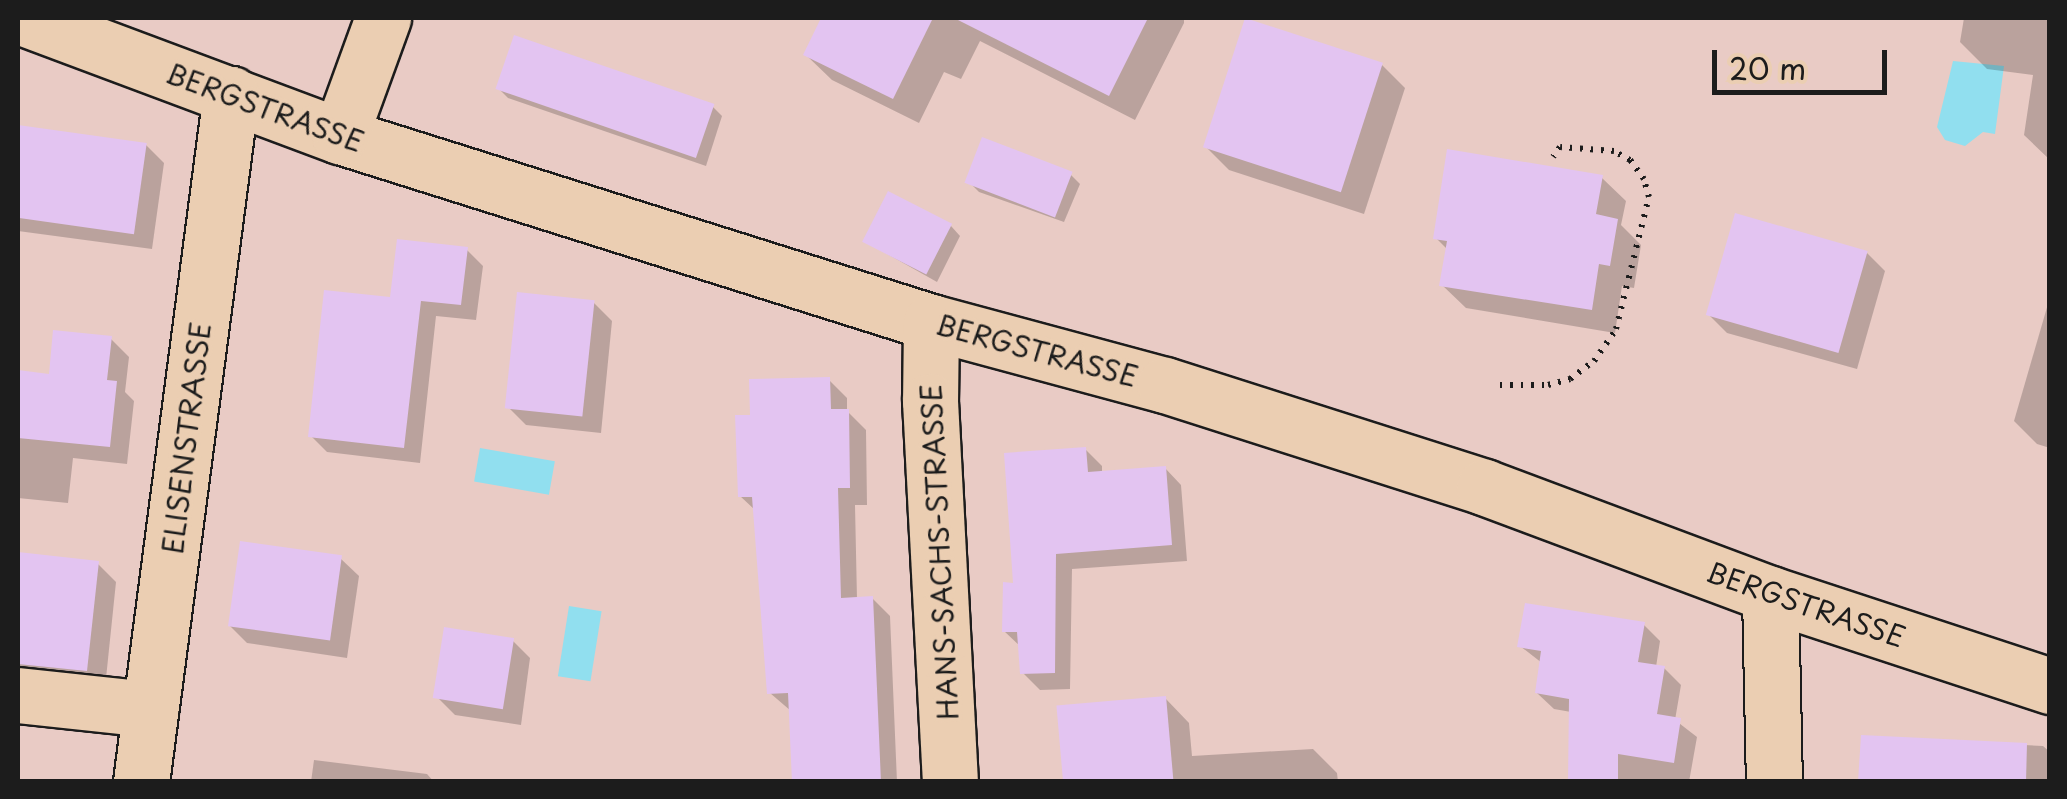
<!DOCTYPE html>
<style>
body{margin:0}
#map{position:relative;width:2067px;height:799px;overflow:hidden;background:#e9cbc5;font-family:"Playpen Sans",sans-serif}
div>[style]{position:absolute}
.water>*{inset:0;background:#91dfef;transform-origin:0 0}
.shadow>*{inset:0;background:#0003}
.building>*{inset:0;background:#e3c4f1;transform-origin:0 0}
.path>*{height:6px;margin-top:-3px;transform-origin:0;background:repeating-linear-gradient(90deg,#1c1c1c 0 2.5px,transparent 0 10.5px)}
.roads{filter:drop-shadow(2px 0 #1c1c1c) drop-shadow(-2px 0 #1c1c1c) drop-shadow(0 2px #1c1c1c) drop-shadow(0 -2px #1c1c1c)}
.minor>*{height:55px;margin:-27.5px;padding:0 27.5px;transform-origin:27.5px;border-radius:27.5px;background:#ebceb2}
span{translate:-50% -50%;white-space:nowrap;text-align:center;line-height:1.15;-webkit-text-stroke:8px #ebceb2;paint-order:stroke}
.street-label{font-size:28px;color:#1c1c1c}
.frame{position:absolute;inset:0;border:20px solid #1c1c1c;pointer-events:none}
.scale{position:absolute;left:1712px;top:50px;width:175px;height:45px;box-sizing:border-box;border:5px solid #1c1c1c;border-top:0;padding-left:12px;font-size:30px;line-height:35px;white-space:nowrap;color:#1c1c1c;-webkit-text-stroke:8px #ebceb2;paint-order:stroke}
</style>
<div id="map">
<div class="water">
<div style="clip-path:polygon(1953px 61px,2004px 66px,1995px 134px,1983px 132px,1965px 146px,1945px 140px,1937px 127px)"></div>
<div style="left:480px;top:448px;width:76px;height:34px;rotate:10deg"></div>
<div style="left:569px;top:606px;width:33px;height:71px;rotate:9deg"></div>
</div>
<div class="shadow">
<div style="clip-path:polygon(824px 18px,1184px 18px,1184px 23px,1135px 120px,980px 41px,961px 79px,944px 72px,919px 123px,832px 80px,806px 55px)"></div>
<div style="clip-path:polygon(1964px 18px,2050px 18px,2050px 160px,2024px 135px,2033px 75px,1987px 69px,1960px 42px)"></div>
<div style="clip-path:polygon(1381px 64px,1405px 88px,1364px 214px,1229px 170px,1205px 146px)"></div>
<div style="clip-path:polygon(499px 89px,713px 107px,722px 116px,706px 166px,508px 98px)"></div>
<div style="clip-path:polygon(18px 128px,146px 145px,164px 163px,152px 249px,18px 231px)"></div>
<div style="clip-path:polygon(1070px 174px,1080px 184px,1064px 222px,979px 192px,970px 183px)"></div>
<div style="clip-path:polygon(1602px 178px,1626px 201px,1621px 225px,1641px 245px,1634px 288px,1622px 286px,1615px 333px,1466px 308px,1442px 285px,1448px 250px,1436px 238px)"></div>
<div style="clip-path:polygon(951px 226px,960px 236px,937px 282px,866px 242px)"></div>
<div style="clip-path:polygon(467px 250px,483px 266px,476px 320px,436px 316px,420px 463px,327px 452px,311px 436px,393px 300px)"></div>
<div style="clip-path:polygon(1867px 253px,1885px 271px,1857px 369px,1727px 333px,1709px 315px)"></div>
<div style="clip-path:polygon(2050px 297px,2050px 448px,2037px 444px,2014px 421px)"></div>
<div style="clip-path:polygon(594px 303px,612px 321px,601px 433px,526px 425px,508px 407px)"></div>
<div style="clip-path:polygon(111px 339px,129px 357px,125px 392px,134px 401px,127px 464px,73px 458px,68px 503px,18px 498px,18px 373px,52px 376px)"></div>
<div style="clip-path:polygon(829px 380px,847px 398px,847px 411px,866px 430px,867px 505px,855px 505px,857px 599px,872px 598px,890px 616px,897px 782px,795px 782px,791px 711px,770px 693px,755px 510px,740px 496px,753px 417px)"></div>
<div style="clip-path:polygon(1085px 449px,1102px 466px,1102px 473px,1165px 468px,1181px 485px,1187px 561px,1072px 569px,1070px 689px,1040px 690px,1023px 673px,1021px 647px,1004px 631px,1016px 585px)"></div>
<div style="clip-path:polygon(18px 555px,98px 564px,116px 582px,105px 688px,18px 689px)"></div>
<div style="clip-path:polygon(340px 558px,359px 576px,347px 658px,247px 643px,229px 625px)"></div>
<div style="clip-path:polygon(1644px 625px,1660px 641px,1656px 667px,1664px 668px,1681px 685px,1675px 720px,1697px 737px,1689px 782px,1571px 782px,1571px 712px,1554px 709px,1537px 693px,1542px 663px,1520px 646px)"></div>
<div style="clip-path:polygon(512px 640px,530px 658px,521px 725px,455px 715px,437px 697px)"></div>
<div style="clip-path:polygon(1166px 699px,1189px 723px,1192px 756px,1313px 749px,1337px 773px,1338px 782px,1063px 782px)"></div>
<div style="clip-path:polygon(1863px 737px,2043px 746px,2050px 752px,2050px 782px,1861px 782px)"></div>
<div style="clip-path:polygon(314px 760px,427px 774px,434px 782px,311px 782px)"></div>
</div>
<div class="building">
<div style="clip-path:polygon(821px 18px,933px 18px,893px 99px,803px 55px)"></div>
<div style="clip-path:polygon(954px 18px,1148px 18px,1109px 96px)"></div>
<div style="left:1245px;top:18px;width:145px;height:136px;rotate:18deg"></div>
<div style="left:514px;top:35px;width:212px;height:57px;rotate:19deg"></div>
<div style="left:18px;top:125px;width:130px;height:92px;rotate:8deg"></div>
<div style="left:982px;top:137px;width:97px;height:49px;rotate:21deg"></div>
<div style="clip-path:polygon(1447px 149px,1603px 175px,1596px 214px,1618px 219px,1610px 266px,1599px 264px,1592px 310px,1439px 286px,1447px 241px,1433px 239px)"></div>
<div style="left:888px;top:191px;width:72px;height:57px;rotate:27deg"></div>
<div style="left:1735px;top:213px;width:138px;height:106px;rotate:16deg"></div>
<div style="clip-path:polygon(397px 239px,468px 247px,461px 305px,421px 301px,404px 448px,308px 437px,324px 290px,390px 297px)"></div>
<div style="left:517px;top:292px;width:78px;height:117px;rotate:6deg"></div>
<div style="clip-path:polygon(53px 330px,112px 336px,107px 380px,117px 381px,110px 447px,18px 438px,18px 370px,49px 374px)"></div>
<div style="clip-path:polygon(830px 377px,831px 409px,849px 409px,850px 488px,838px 488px,841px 598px,873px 596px,881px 782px,792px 782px,788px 693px,767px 694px,752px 497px,738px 497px,735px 415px,750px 415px,749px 379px)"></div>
<div style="clip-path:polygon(1086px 447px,1088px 472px,1166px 466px,1172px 545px,1056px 554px,1055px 673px,1020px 674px,1017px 632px,1002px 632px,1003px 582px,1013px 583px,1004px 453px)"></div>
<div style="left:240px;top:541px;width:103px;height:86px;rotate:8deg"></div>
<div style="clip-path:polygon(18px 552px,99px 561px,87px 671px,18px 664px)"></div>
<div style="clip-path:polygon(1525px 603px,1645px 622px,1638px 662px,1665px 666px,1657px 714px,1681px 718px,1674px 763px,1618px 754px,1618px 782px,1568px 782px,1569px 699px,1535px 693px,1541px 651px,1517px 647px)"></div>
<div style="left:444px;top:627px;width:71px;height:72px;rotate:9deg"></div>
<div style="left:1166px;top:696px;width:86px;height:110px;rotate:85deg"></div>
<div style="clip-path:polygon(1861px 735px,2027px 743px,2026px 782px,1858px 782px)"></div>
</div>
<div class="path">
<div style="left:1500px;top:385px;width:48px"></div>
<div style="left:1548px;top:385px;width:23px;rotate:-15deg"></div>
<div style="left:1570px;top:379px;width:30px;rotate:-37deg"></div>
<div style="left:1594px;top:361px;width:39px;rotate:-55deg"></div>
<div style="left:1616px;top:329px;width:136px;rotate:-76deg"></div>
<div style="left:1649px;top:197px;width:19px;rotate:-106deg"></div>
<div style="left:1644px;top:179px;width:24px;rotate:-126deg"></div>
<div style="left:1630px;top:160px;width:18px;rotate:-151deg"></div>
<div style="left:1614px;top:151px;width:54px;rotate:-175.8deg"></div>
<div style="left:1560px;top:147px;width:12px;rotate:125deg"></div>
</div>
<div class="roads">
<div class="minor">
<div style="left:24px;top:18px;width:337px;rotate:20.5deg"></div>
<div style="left:340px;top:136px;width:620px;rotate:17.47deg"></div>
<div style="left:931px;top:322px;width:242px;rotate:15.1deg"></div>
<div style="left:1165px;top:385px;width:335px;rotate:17.7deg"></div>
<div style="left:1484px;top:487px;width:305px;rotate:20.5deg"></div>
<div style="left:1770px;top:594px;width:295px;rotate:18.2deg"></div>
<div style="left:340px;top:136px;width:126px;rotate:-70deg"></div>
<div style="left:931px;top:322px;width:79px;rotate:90.7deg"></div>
<div style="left:930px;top:401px;width:382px;rotate:87deg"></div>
<div style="left:1770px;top:594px;width:188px;rotate:88.8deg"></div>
<div style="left:18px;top:695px;width:133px;rotate:6.1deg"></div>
<div style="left:141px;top:782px;width:694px;rotate:-82.55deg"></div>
</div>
</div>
<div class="street-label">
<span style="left:265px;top:107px;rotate:20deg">BERGSTRASSE</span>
<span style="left:1037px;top:350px;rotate:15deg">BERGSTRASSE</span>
<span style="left:186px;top:438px;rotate:-83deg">ELISENSTRASSE</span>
<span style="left:939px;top:552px;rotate:-93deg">HANS-SACHS-STRASSE</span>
<span style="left:1806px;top:604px;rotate:19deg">BERGSTRASSE</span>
</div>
<div class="frame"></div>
<div class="scale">20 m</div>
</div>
